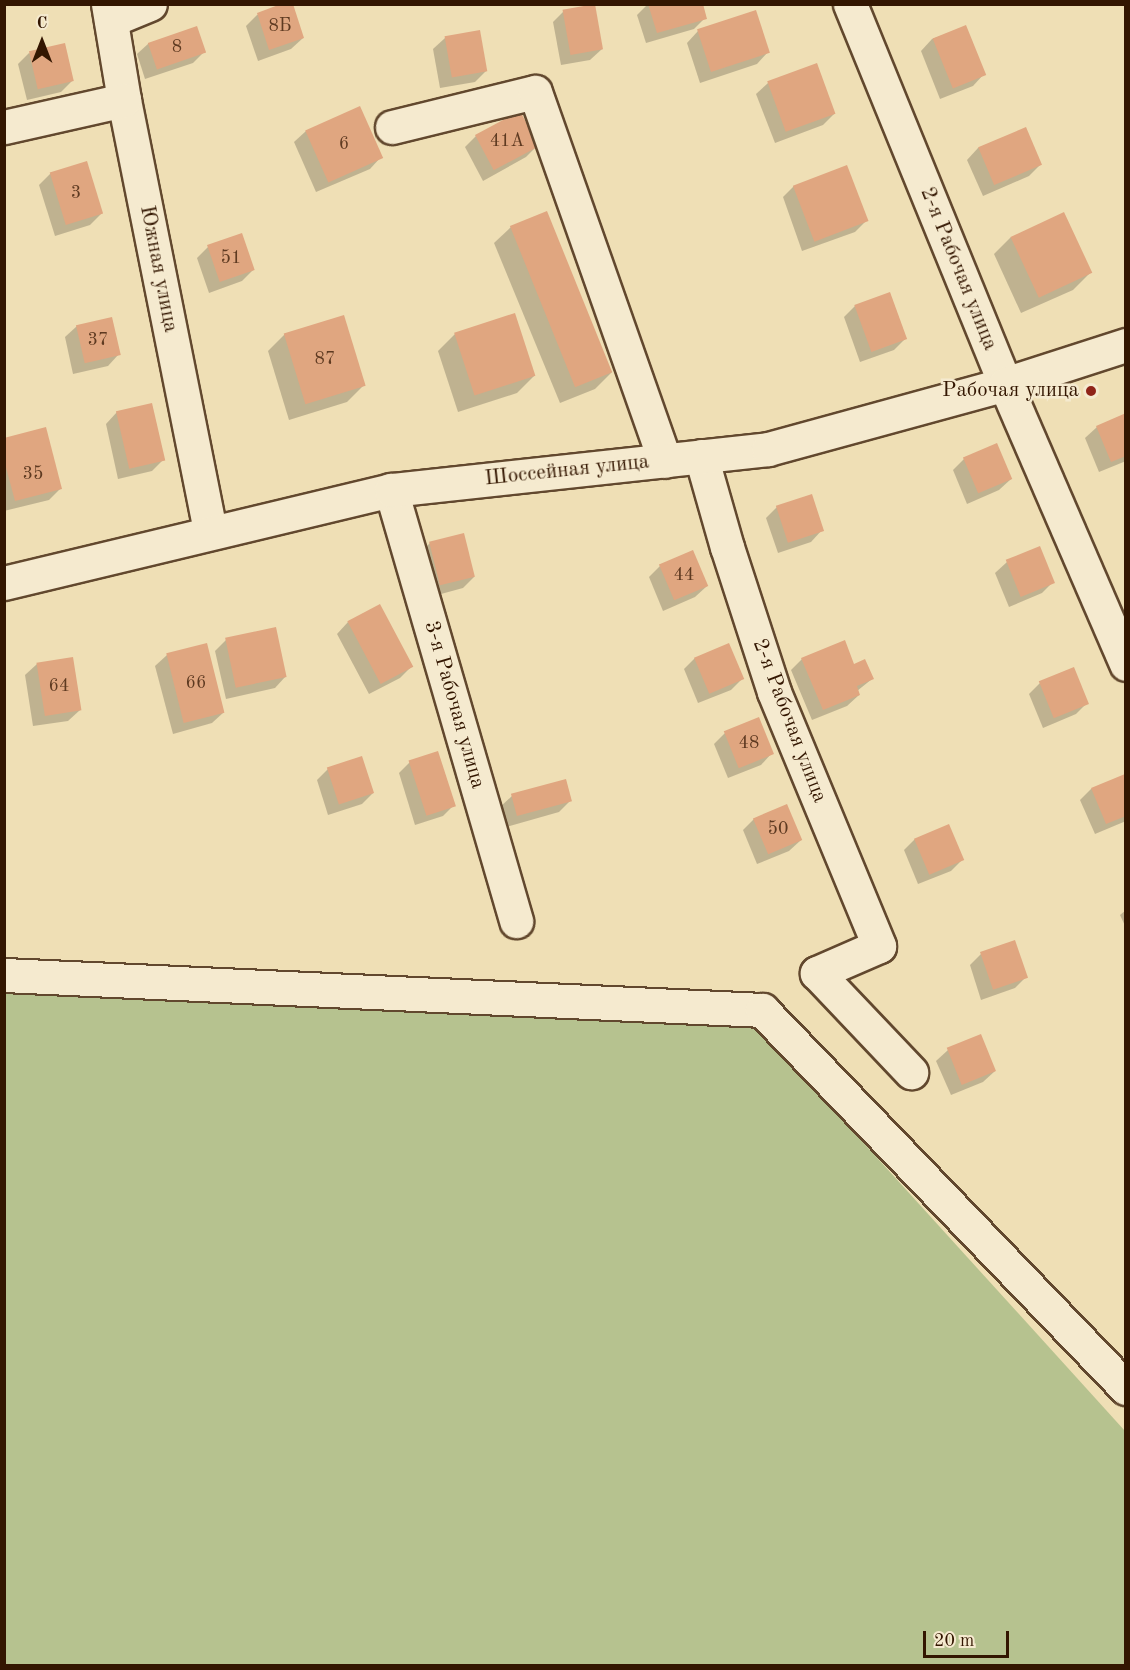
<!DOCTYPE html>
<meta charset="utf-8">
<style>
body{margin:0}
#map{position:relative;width:1130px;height:1670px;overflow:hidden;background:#efdfb5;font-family:"Old Standard TT",serif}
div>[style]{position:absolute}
.green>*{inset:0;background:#b6c28f}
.shadow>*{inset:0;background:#0003}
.building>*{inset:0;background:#e0a680;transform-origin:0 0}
.roads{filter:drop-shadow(2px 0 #62482e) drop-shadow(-2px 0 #62482e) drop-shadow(0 2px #62482e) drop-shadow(0 -2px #62482e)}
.minor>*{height:33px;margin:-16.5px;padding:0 16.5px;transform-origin:16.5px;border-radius:16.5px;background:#f5eacf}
.dots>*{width:16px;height:16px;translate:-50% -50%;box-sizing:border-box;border:3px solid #f5eacf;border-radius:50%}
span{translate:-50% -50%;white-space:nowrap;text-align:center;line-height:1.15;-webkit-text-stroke:5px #f5eacf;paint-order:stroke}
.number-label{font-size:18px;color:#5e3a21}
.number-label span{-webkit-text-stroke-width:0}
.street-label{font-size:21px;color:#331601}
.poi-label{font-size:21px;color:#331601}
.right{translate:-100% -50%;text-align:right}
.frame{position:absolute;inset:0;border:6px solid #331601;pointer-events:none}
.north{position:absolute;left:12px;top:12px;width:60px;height:60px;-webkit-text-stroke:4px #f5eacf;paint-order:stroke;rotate:0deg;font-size:16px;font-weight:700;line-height:24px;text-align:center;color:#331601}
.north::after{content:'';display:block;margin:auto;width:21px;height:27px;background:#331601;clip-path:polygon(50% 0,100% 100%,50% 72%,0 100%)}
.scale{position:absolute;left:923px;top:1631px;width:86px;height:27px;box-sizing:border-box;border:3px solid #331601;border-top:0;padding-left:8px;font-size:18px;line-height:21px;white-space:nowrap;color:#331601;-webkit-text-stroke:4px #f5eacf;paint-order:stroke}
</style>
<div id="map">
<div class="green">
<div style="clip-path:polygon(5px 986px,753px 1021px,1125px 1431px,1125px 1665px,5px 1666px)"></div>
</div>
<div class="shadow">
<div style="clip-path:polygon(286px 4px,303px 38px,291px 49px,258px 61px,246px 26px,257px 15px)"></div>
<div style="clip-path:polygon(648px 4px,705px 18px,694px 29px,646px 43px,637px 15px)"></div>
<div style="clip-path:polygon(564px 11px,602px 49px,590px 60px,561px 65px,553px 22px)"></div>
<div style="clip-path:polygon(965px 27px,984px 74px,973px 86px,940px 99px,921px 51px,932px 39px)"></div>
<div style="clip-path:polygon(698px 31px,768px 52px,757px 64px,700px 83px,687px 43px)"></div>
<div style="clip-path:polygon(445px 38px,486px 71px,475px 82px,440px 88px,433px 49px)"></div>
<div style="clip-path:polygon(149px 43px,204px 52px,193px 63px,145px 79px,137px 54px)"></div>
<div style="clip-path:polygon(29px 53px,72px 81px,61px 92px,27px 100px,18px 64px)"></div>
<div style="clip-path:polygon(768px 83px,834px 114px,823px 125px,775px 143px,756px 94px)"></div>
<div style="clip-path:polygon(1025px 129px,1040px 165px,1029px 176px,983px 196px,967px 160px,978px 148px)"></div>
<div style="clip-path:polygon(306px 131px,381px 157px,370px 169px,316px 192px,294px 142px)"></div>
<div style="clip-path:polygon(476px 136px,537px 146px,526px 157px,483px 181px,465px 147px)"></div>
<div style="clip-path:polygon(86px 163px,102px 213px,90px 225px,55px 236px,39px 185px,50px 174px)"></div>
<div style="clip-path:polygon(794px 186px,866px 221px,855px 232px,802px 251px,783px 197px)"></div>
<div style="clip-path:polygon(511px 227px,612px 372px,595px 389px,560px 403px,494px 243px)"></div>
<div style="clip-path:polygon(1011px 237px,1090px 273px,1073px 290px,1021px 313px,994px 254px)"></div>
<div style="clip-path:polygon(208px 247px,253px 270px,242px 281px,209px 293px,197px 258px)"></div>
<div style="clip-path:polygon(855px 306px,906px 338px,894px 350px,860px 362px,844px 317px)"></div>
<div style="clip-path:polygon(77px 326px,119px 354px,108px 366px,73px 374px,65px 337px)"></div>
<div style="clip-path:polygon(285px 334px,364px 385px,347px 402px,289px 420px,268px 351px)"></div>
<div style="clip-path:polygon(455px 334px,534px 376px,517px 393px,458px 412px,438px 351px)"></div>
<div style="clip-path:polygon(117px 412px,163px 460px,152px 471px,118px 479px,106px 424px)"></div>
<div style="clip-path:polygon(1126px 415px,1126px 461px,1099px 472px,1085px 438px,1097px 427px)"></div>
<div style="clip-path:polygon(4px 439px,60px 489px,49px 500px,4px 511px)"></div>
<div style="clip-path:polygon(964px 459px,1011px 479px,999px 490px,967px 504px,953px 470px)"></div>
<div style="clip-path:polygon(777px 507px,822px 530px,811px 542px,778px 553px,766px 518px)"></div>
<div style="clip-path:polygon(430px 543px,474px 577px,463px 588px,430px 597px,419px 554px)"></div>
<div style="clip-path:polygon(1007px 562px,1053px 582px,1042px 593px,1009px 607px,995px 573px)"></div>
<div style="clip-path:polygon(660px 566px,707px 586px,695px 597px,663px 611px,649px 577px)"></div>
<div style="clip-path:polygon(348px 622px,411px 667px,400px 678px,369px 694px,337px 634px)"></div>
<div style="clip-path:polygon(226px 640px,286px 676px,275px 688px,226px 699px,215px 651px)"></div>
<div style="clip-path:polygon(167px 655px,224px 712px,212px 723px,173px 734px,155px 666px)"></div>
<div style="clip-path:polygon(695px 658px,742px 679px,731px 690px,698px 703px,684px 669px)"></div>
<div style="clip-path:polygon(802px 659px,854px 666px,872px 679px,857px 691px,859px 695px,847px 706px,812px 720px,791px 670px)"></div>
<div style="clip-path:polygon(37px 664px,80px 710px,68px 721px,33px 726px,25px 675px)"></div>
<div style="clip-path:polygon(1040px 683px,1087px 703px,1076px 714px,1043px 728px,1029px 694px)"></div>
<div style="clip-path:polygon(725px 733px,772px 753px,761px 765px,728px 778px,714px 744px)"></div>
<div style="clip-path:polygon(410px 762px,454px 805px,443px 816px,415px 825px,399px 773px)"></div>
<div style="clip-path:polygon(328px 769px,373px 793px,362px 804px,328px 815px,317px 780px)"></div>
<div style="clip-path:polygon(1124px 776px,1126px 821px,1095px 834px,1080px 800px,1091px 789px)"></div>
<div style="clip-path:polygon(512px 796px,571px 800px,559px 812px,506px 827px,500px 807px)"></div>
<div style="clip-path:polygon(754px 819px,801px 840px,789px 851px,757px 864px,743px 830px)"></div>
<div style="clip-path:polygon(915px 839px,962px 860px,951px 871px,918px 884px,904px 850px)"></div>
<div style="clip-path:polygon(1126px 910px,1126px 928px,1120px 915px)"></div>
<div style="clip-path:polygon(981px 954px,1026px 977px,1015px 988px,981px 1000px,970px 965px)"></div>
<div style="clip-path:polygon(948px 1050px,995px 1071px,983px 1082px,951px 1095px,936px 1061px)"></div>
</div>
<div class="building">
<div style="clip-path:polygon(281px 4px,293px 4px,304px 38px,269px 50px,257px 13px)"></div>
<div style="left:595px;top:4px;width:46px;height:33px;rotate:80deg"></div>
<div style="clip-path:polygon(648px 4px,703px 4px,707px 19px,657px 33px)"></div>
<div style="left:756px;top:10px;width:45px;height:62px;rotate:72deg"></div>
<div style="left:966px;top:25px;width:54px;height:36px;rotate:68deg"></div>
<div style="left:197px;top:26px;width:28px;height:52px;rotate:71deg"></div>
<div style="left:480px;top:30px;width:42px;height:36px;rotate:80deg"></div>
<div style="left:65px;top:43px;width:39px;height:37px;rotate:77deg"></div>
<div style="left:817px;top:63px;width:54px;height:53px;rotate:70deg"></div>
<div style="left:360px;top:106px;width:57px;height:60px;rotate:66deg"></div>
<div style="left:520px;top:111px;width:40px;height:51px;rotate:62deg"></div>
<div style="left:1026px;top:127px;width:41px;height:52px;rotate:67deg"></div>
<div style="left:87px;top:161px;width:55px;height:39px;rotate:73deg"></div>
<div style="left:847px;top:165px;width:60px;height:58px;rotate:69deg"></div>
<div style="left:547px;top:211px;width:174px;height:40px;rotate:68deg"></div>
<div style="left:1064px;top:212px;width:67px;height:59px;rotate:65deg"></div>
<div style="left:242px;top:233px;width:39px;height:37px;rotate:71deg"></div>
<div style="left:890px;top:292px;width:50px;height:38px;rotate:70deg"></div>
<div style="left:515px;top:313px;width:66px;height:64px;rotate:72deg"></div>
<div style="left:344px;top:315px;width:74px;height:63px;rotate:73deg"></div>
<div style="left:112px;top:317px;width:39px;height:37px;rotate:77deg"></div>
<div style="left:152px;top:403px;width:59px;height:37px;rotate:77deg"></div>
<div style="clip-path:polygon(1126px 413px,1126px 456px,1111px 462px,1096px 426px)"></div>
<div style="clip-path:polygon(46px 427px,62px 489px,15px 501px,4px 460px,4px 438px)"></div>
<div style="left:997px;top:443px;width:39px;height:37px;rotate:67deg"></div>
<div style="left:812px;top:494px;width:39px;height:38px;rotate:72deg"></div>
<div style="left:464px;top:533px;width:45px;height:36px;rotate:76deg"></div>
<div style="left:1040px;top:546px;width:40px;height:37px;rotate:68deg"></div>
<div style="left:693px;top:550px;width:39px;height:37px;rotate:67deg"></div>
<div style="left:380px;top:604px;width:71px;height:37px;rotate:62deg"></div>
<div style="left:276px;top:627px;width:51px;height:52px;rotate:78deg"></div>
<div style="clip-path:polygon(845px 640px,854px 664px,865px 659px,874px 679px,857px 686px,860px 695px,823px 710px,801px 658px)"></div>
<div style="left:207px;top:643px;width:72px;height:42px;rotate:76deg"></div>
<div style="left:729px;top:643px;width:39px;height:38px;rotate:67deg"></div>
<div style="left:73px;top:657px;width:54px;height:37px;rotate:81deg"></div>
<div style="left:1074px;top:667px;width:40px;height:38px;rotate:68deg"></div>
<div style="left:759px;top:717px;width:40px;height:38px;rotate:68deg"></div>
<div style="left:438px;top:751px;width:58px;height:31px;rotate:72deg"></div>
<div style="left:362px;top:756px;width:39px;height:37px;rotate:72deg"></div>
<div style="clip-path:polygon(1125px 774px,1126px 816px,1106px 824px,1091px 788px)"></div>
<div style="left:566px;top:779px;width:23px;height:57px;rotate:75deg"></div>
<div style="left:787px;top:804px;width:39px;height:37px;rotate:67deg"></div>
<div style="left:949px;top:824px;width:39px;height:38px;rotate:67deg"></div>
<div style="left:1015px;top:940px;width:40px;height:37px;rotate:71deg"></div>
<div style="left:981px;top:1034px;width:40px;height:37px;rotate:68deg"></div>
</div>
<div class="roads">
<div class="minor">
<div style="left:108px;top:4px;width:97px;rotate:80.5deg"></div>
<div style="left:124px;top:100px;width:440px;rotate:78.7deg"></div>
<div style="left:850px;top:4px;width:410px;rotate:67.8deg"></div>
<div style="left:1005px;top:384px;width:305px;rotate:66.6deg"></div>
<div style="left:111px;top:20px;width:42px;rotate:-22.3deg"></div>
<div style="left:4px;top:127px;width:123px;rotate:-12.7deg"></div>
<div style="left:392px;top:127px;width:147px;rotate:-13.8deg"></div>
<div style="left:535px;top:92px;width:391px;rotate:70.6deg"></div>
<div style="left:701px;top:456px;width:95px;rotate:74.1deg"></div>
<div style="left:727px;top:547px;width:152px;rotate:72deg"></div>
<div style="left:774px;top:692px;width:275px;rotate:67.5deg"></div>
<div style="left:879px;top:946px;width:68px;rotate:156.5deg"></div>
<div style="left:817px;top:973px;width:137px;rotate:46.5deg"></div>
<div style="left:391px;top:490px;width:449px;rotate:73.8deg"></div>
<div style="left:4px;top:583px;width:398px;rotate:-13.5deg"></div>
<div style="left:391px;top:490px;width:379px;rotate:-6.2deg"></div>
<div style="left:768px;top:449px;width:246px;rotate:-15.3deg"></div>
<div style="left:1005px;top:384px;width:127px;rotate:-17.9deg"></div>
<div style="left:4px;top:975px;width:759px;rotate:2.64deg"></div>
<div style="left:762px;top:1010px;width:525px;rotate:46.08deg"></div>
</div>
</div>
<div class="dots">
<div style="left:1091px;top:391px;background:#8f2418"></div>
</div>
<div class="number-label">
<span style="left:280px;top:26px">8Б</span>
<span style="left:177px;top:47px">8</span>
<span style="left:507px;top:141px">41А</span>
<span style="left:344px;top:144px">6</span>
<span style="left:76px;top:193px">3</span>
<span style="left:231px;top:258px">51</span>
<span style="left:98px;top:340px">37</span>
<span style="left:325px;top:359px">87</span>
<span style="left:33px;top:474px">35</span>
<span style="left:684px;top:575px">44</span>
<span style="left:196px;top:683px">66</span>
<span style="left:59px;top:686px">64</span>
<span style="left:749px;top:743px">48</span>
<span style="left:778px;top:829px">50</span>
</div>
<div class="street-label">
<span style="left:158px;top:269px;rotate:79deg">Южная улица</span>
<span style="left:958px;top:269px;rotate:68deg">2-я Рабочая улица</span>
<span style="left:567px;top:471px;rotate:-6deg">Шоссейная улица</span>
<span style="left:454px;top:705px;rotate:74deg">3-я Рабочая улица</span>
<span style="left:789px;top:721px;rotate:69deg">2-я Рабочая улица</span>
</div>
<div class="poi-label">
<span class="right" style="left:1079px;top:391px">Рабочая улица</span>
</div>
<div class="frame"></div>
<div class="north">С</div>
<div class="scale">20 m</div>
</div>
